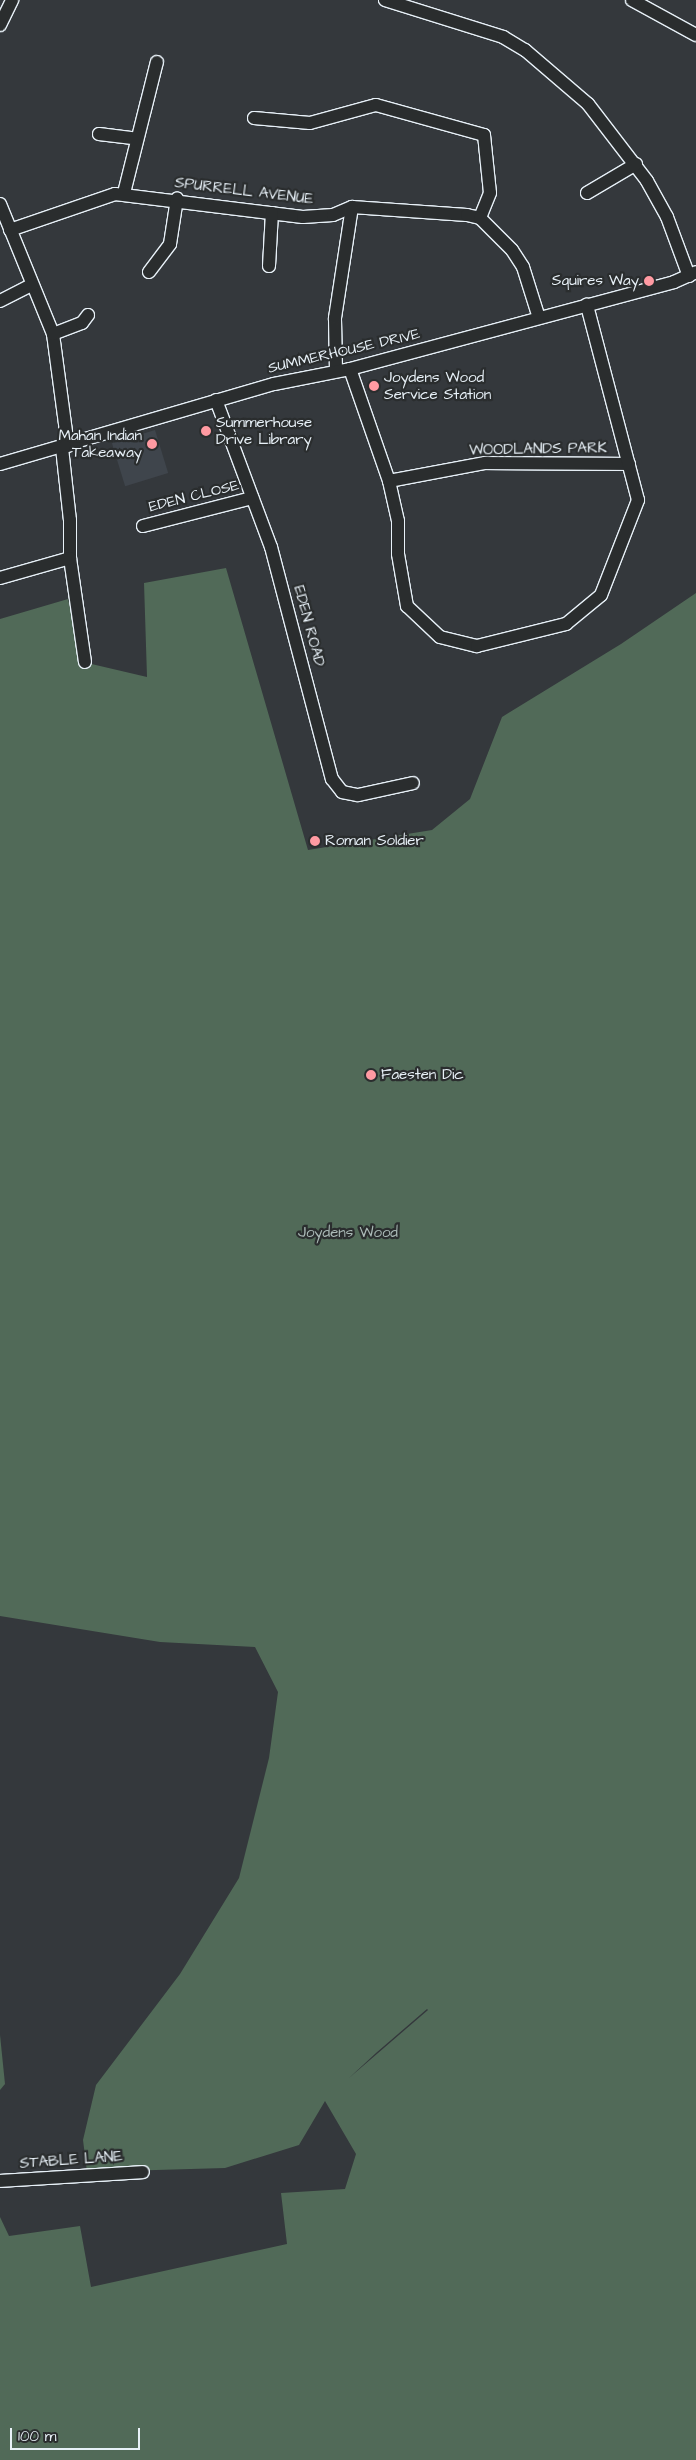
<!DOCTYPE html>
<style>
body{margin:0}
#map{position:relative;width:696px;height:2460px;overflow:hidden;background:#34383c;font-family:"Architects Daughter",sans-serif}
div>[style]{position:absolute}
.built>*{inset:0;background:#3f454c;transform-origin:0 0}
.green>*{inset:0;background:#516a58}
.roads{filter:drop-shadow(1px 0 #e8f1f8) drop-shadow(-1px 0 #e8f1f8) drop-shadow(0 1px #e8f1f8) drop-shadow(0 -1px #e8f1f8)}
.minor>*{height:12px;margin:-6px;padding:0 6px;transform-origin:6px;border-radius:6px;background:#2a2d2e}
.dots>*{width:14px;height:14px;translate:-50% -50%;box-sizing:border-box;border:2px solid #2a2d2e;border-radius:50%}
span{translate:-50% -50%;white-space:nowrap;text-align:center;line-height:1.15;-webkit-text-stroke:4.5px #2a2d2e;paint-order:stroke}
.street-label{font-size:15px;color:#e8f1f8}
.poi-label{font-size:15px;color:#e8f1f8}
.right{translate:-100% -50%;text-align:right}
.left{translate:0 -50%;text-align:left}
.park-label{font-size:15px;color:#acbbb8}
.scale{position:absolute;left:10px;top:2428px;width:130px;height:22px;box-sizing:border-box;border:2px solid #e8f1f8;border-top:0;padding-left:6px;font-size:15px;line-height:18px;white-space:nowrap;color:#e8f1f8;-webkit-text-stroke:4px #2a2d2e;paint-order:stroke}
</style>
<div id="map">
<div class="built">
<div style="left:155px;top:430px;width:45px;height:45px;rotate:73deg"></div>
</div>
<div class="green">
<div style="clip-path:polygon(evenodd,226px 568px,308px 850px,432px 830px,470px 799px,502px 717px,621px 644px,696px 593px,696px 2460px,0 2460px,0 2217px,9px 2236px,80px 2226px,91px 2287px,287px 2244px,281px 2193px,345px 2189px,356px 2154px,325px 2101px,299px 2145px,225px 2168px,87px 2172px,83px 2140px,96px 2085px,180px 1974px,239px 1878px,269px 1758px,278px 1692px,255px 1647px,160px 1642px,0 1616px,0 619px,68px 599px,83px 662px,147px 677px,144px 583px,226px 568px,427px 2009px,428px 2010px,349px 2078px,376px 2053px,427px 2009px)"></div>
<div style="clip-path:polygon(0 2035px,5px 2084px,0 2090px)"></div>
</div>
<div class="roads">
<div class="minor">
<div style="left:385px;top:0;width:124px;rotate:17.4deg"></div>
<div style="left:503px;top:37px;width:26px;rotate:31deg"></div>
<div style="left:525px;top:50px;width:83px;rotate:40.6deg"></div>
<div style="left:588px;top:104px;width:97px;rotate:52.5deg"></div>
<div style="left:647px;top:181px;width:41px;rotate:60.9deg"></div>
<div style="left:667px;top:217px;width:63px;rotate:69.6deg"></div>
<div style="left:632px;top:0;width:73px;rotate:28.7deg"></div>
<div style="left:0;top:25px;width:28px;rotate:-64deg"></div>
<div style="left:254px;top:118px;width:56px;rotate:5.1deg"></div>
<div style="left:310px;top:123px;width:68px;rotate:-15.3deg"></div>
<div style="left:376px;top:105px;width:112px;rotate:15.5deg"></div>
<div style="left:484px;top:135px;width:58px;rotate:84.1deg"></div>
<div style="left:490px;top:193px;width:27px;rotate:112deg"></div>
<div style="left:99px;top:134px;width:38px;rotate:7deg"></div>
<div style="left:124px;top:193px;width:135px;rotate:-75.9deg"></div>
<div style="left:587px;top:193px;width:57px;rotate:-30.6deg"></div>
<div style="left:0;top:204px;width:140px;rotate:67.8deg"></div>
<div style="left:53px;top:334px;width:113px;rotate:82.4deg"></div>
<div style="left:10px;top:230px;width:111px;rotate:-18.9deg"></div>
<div style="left:115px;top:194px;width:189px;rotate:7deg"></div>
<div style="left:303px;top:217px;width:30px;rotate:-4deg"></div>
<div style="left:333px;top:215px;width:21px;rotate:-23deg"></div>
<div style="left:352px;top:207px;width:115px;rotate:4deg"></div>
<div style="left:467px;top:215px;width:13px;rotate:13deg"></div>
<div style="left:480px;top:218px;width:45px;rotate:45deg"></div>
<div style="left:512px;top:250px;width:20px;rotate:57deg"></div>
<div style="left:523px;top:267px;width:53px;rotate:72.6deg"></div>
<div style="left:269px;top:266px;width:53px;rotate:-86.8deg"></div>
<div style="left:149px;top:272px;width:35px;rotate:-53deg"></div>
<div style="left:170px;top:244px;width:46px;rotate:-81.2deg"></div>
<div style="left:0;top:301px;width:36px;rotate:-27deg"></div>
<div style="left:53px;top:334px;width:31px;rotate:-21deg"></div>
<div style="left:82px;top:323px;width:10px;rotate:-53deg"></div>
<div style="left:350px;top:369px;width:119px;rotate:70.8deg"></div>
<div style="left:389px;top:481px;width:98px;rotate:-10.6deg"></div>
<div style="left:485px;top:463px;width:144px;rotate:0.4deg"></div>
<div style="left:336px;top:371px;width:53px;rotate:-91.1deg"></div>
<div style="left:335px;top:318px;width:112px;rotate:-81.3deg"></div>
<div style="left:216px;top:400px;width:157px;rotate:69.5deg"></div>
<div style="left:271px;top:547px;width:240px;rotate:75.3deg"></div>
<div style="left:332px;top:779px;width:16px;rotate:52deg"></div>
<div style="left:342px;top:792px;width:16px;rotate:11deg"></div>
<div style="left:358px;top:795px;width:56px;rotate:-12.3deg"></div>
<div style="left:62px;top:448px;width:72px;rotate:83.7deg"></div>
<div style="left:70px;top:520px;width:38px;rotate:90deg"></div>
<div style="left:70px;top:558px;width:105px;rotate:81.8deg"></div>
<div style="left:0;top:464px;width:285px;rotate:-16.3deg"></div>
<div style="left:274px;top:384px;width:77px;rotate:-11.2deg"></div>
<div style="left:350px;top:369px;width:335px;rotate:-15deg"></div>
<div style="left:674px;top:282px;width:24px;rotate:-24deg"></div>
<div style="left:389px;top:481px;width:41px;rotate:77.3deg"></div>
<div style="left:398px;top:521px;width:33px;rotate:90deg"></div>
<div style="left:398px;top:554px;width:53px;rotate:80.2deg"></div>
<div style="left:407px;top:606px;width:45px;rotate:43.2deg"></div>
<div style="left:440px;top:637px;width:38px;rotate:14deg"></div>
<div style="left:477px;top:646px;width:92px;rotate:-13.9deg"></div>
<div style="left:566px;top:624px;width:45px;rotate:-39.6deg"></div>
<div style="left:601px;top:595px;width:102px;rotate:-68.7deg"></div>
<div style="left:638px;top:500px;width:202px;rotate:-104.7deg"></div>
<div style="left:143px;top:526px;width:113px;rotate:-14.4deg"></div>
<div style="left:0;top:578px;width:73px;rotate:-15.9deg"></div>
<div style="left:0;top:2181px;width:143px;rotate:-3.6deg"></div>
</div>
</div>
<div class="dots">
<div style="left:649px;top:281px;background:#ff9aa2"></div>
<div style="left:374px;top:386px;background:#ff9aa2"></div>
<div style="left:206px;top:431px;background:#ff9aa2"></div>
<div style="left:152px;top:444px;background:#ff9aa2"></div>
<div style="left:315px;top:841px;background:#ff9aa2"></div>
<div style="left:371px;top:1075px;background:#ff9aa2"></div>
</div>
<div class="street-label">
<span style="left:244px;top:191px;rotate:7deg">SPURRELL AVENUE</span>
<span style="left:344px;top:351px;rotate:-13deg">SUMMERHOUSE DRIVE</span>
<span style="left:538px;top:449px;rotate:-1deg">WOODLANDS PARK</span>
<span style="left:194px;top:496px;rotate:-14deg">EDEN CLOSE</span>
<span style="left:309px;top:626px;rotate:75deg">EDEN ROAD</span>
<span style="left:71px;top:2160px;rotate:-4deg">STABLE LANE</span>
</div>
<div class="poi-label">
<span class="right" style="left:639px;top:281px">Squires Way</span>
<span class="left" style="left:384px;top:386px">Joydens Wood<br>Service Station</span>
<span class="left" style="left:216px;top:431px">Summerhouse<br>Drive Library</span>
<span class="right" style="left:142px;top:444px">Mahan Indian<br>Takeaway</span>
<span class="left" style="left:325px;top:841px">Roman Soldier</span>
<span class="left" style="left:381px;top:1075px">Faesten Dic</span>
</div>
<div class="park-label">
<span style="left:348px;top:1233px">Joydens Wood</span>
</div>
<div class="scale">100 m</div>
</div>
